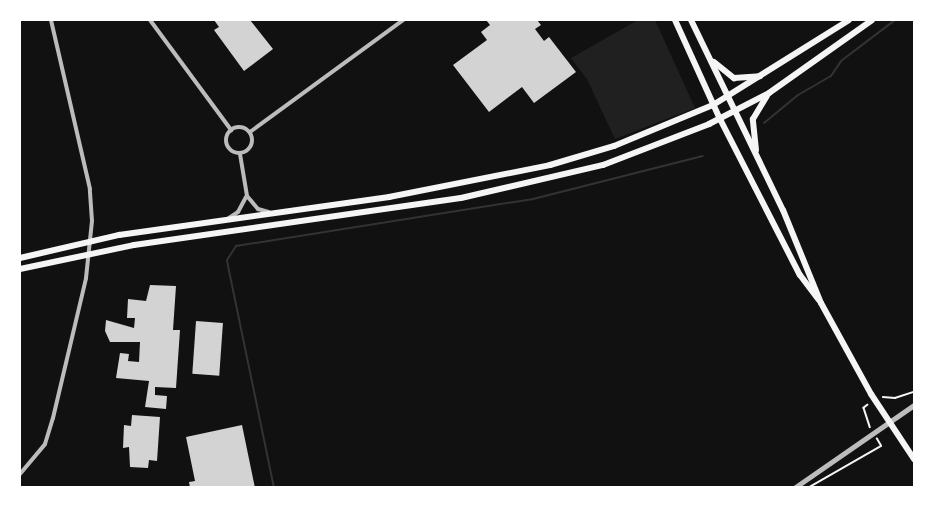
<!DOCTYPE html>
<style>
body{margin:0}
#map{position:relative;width:934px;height:507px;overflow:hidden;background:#111;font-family:Rubik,sans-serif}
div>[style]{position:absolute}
.green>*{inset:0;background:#202020}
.stream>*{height:2px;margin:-1px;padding:0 1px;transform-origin:1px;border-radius:1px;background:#333}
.building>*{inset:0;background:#d3d3d3;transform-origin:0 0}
.path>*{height:1.5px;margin:-0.75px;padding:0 0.75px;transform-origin:0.75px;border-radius:0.75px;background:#f5f5f5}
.minor>*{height:4px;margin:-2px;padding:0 2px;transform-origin:2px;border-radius:2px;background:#bcbcbc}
.minor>.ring{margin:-2px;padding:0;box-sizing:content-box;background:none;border:4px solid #bcbcbc;border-radius:50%}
.tertiary>*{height:5px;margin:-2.5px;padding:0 2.5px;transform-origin:2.5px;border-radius:2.5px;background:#bcbcbc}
.secondary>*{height:6px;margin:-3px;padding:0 3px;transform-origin:3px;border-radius:3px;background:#f5f5f5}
span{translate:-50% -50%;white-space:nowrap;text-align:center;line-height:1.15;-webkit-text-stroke:4.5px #fff;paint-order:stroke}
.frame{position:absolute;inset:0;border:21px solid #fff;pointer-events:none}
</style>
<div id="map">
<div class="green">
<div style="clip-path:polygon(638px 20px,655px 20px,695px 108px,615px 139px,587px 79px,571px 58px)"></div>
</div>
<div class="stream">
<div style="left:764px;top:123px;width:44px;rotate:-39.5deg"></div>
<div style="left:798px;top:95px;width:38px;rotate:-30deg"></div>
<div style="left:831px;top:76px;width:18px;rotate:-56deg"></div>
<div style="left:841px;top:61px;width:68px;rotate:-37.2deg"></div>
<div style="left:274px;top:488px;width:217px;rotate:-101.7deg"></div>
<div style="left:230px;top:276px;width:16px;rotate:-101deg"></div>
<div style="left:227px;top:260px;width:17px;rotate:-57deg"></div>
<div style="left:236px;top:246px;width:301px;rotate:-9deg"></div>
<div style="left:533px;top:199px;width:175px;rotate:-14.2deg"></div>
</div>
<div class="building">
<div style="clip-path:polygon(214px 20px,250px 20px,273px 49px,244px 71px,214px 30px,219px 27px)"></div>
<div style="clip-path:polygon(486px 20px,537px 20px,541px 25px,535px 29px,544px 41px,549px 37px,576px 72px,534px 103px,522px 87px,489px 112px,453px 65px,487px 40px,481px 32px,490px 25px)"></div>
<div style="clip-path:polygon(150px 285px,176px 286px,173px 330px,180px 330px,176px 388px,155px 387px,155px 395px,167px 396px,166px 409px,145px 407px,149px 381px,116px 378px,120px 353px,129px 354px,128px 361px,139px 362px,140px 342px,110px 342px,105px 331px,106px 320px,134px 328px,135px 318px,127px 318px,128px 299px,146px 301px)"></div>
<div style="left:196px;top:321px;width:27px;height:53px;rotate:4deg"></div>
<div style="clip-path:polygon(132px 415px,160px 417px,157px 461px,149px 460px,148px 468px,130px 467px,129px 447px,123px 448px,124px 425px,131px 426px)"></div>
<div style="clip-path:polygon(242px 425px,255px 488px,190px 488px,189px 482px,195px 481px,186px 437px)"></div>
</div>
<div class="path">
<div style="left:883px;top:397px;width:12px;rotate:5deg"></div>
<div style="left:895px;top:398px;width:20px;rotate:-18deg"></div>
<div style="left:868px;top:405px;width:5px;rotate:143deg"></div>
<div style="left:864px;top:408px;width:20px;rotate:72deg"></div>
<div style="left:808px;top:488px;width:84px;rotate:-29.9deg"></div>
<div style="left:881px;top:446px;width:8px;rotate:-120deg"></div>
</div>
<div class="minor">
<div style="left:150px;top:20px;width:137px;rotate:53.6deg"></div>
<div class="ring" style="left:226px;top:127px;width:22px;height:22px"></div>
<div style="left:250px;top:132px;width:190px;rotate:-36.2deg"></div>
<div style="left:240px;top:154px;width:43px;rotate:80.5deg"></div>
<div style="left:247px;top:196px;width:17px;rotate:50deg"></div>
<div style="left:258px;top:209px;width:11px;rotate:15deg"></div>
<div style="left:229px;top:218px;width:11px;rotate:-34deg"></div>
<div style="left:238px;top:212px;width:17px;rotate:-62deg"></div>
<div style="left:20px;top:474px;width:39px;rotate:-50deg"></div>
<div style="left:45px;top:444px;width:27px;rotate:-73deg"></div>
<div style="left:53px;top:418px;width:144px;rotate:-76.7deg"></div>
<div style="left:86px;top:278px;width:57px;rotate:-84deg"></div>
<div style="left:92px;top:221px;width:32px;rotate:-94deg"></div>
<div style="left:90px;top:189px;width:173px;rotate:-103deg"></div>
</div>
<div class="tertiary">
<div style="left:794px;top:488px;width:146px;rotate:-34.7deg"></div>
</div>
<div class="secondary">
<div style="left:675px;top:20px;width:109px;rotate:65.6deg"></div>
<div style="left:720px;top:119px;width:175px;rotate:62.9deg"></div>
<div style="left:800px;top:275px;width:31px;rotate:53deg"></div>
<div style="left:691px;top:20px;width:211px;rotate:64.2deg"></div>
<div style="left:783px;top:210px;width:100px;rotate:67.8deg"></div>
<div style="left:821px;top:303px;width:104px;rotate:61.2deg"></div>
<div style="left:871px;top:394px;width:78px;rotate:56.5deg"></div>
<div style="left:714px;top:62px;width:26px;rotate:39deg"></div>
<div style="left:734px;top:78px;width:26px;rotate:-4deg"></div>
<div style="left:756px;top:150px;width:31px;rotate:-96deg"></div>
<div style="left:753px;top:119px;width:27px;rotate:-59deg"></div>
<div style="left:20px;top:258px;width:102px;rotate:-13.1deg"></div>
<div style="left:119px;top:235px;width:273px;rotate:-8deg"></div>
<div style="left:389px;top:197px;width:164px;rotate:-11.2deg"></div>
<div style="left:550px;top:165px;width:67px;rotate:-16.5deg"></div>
<div style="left:614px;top:146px;width:107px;rotate:-22.5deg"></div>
<div style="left:713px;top:105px;width:160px;rotate:-32deg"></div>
<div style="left:20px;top:269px;width:116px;rotate:-11.9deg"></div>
<div style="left:134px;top:245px;width:330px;rotate:-8.2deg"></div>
<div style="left:461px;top:198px;width:146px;rotate:-13.1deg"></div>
<div style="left:603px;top:165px;width:114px;rotate:-21.1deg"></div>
<div style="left:709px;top:124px;width:68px;rotate:-27.3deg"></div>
<div style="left:769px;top:93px;width:126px;rotate:-35.3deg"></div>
</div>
<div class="frame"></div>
</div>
